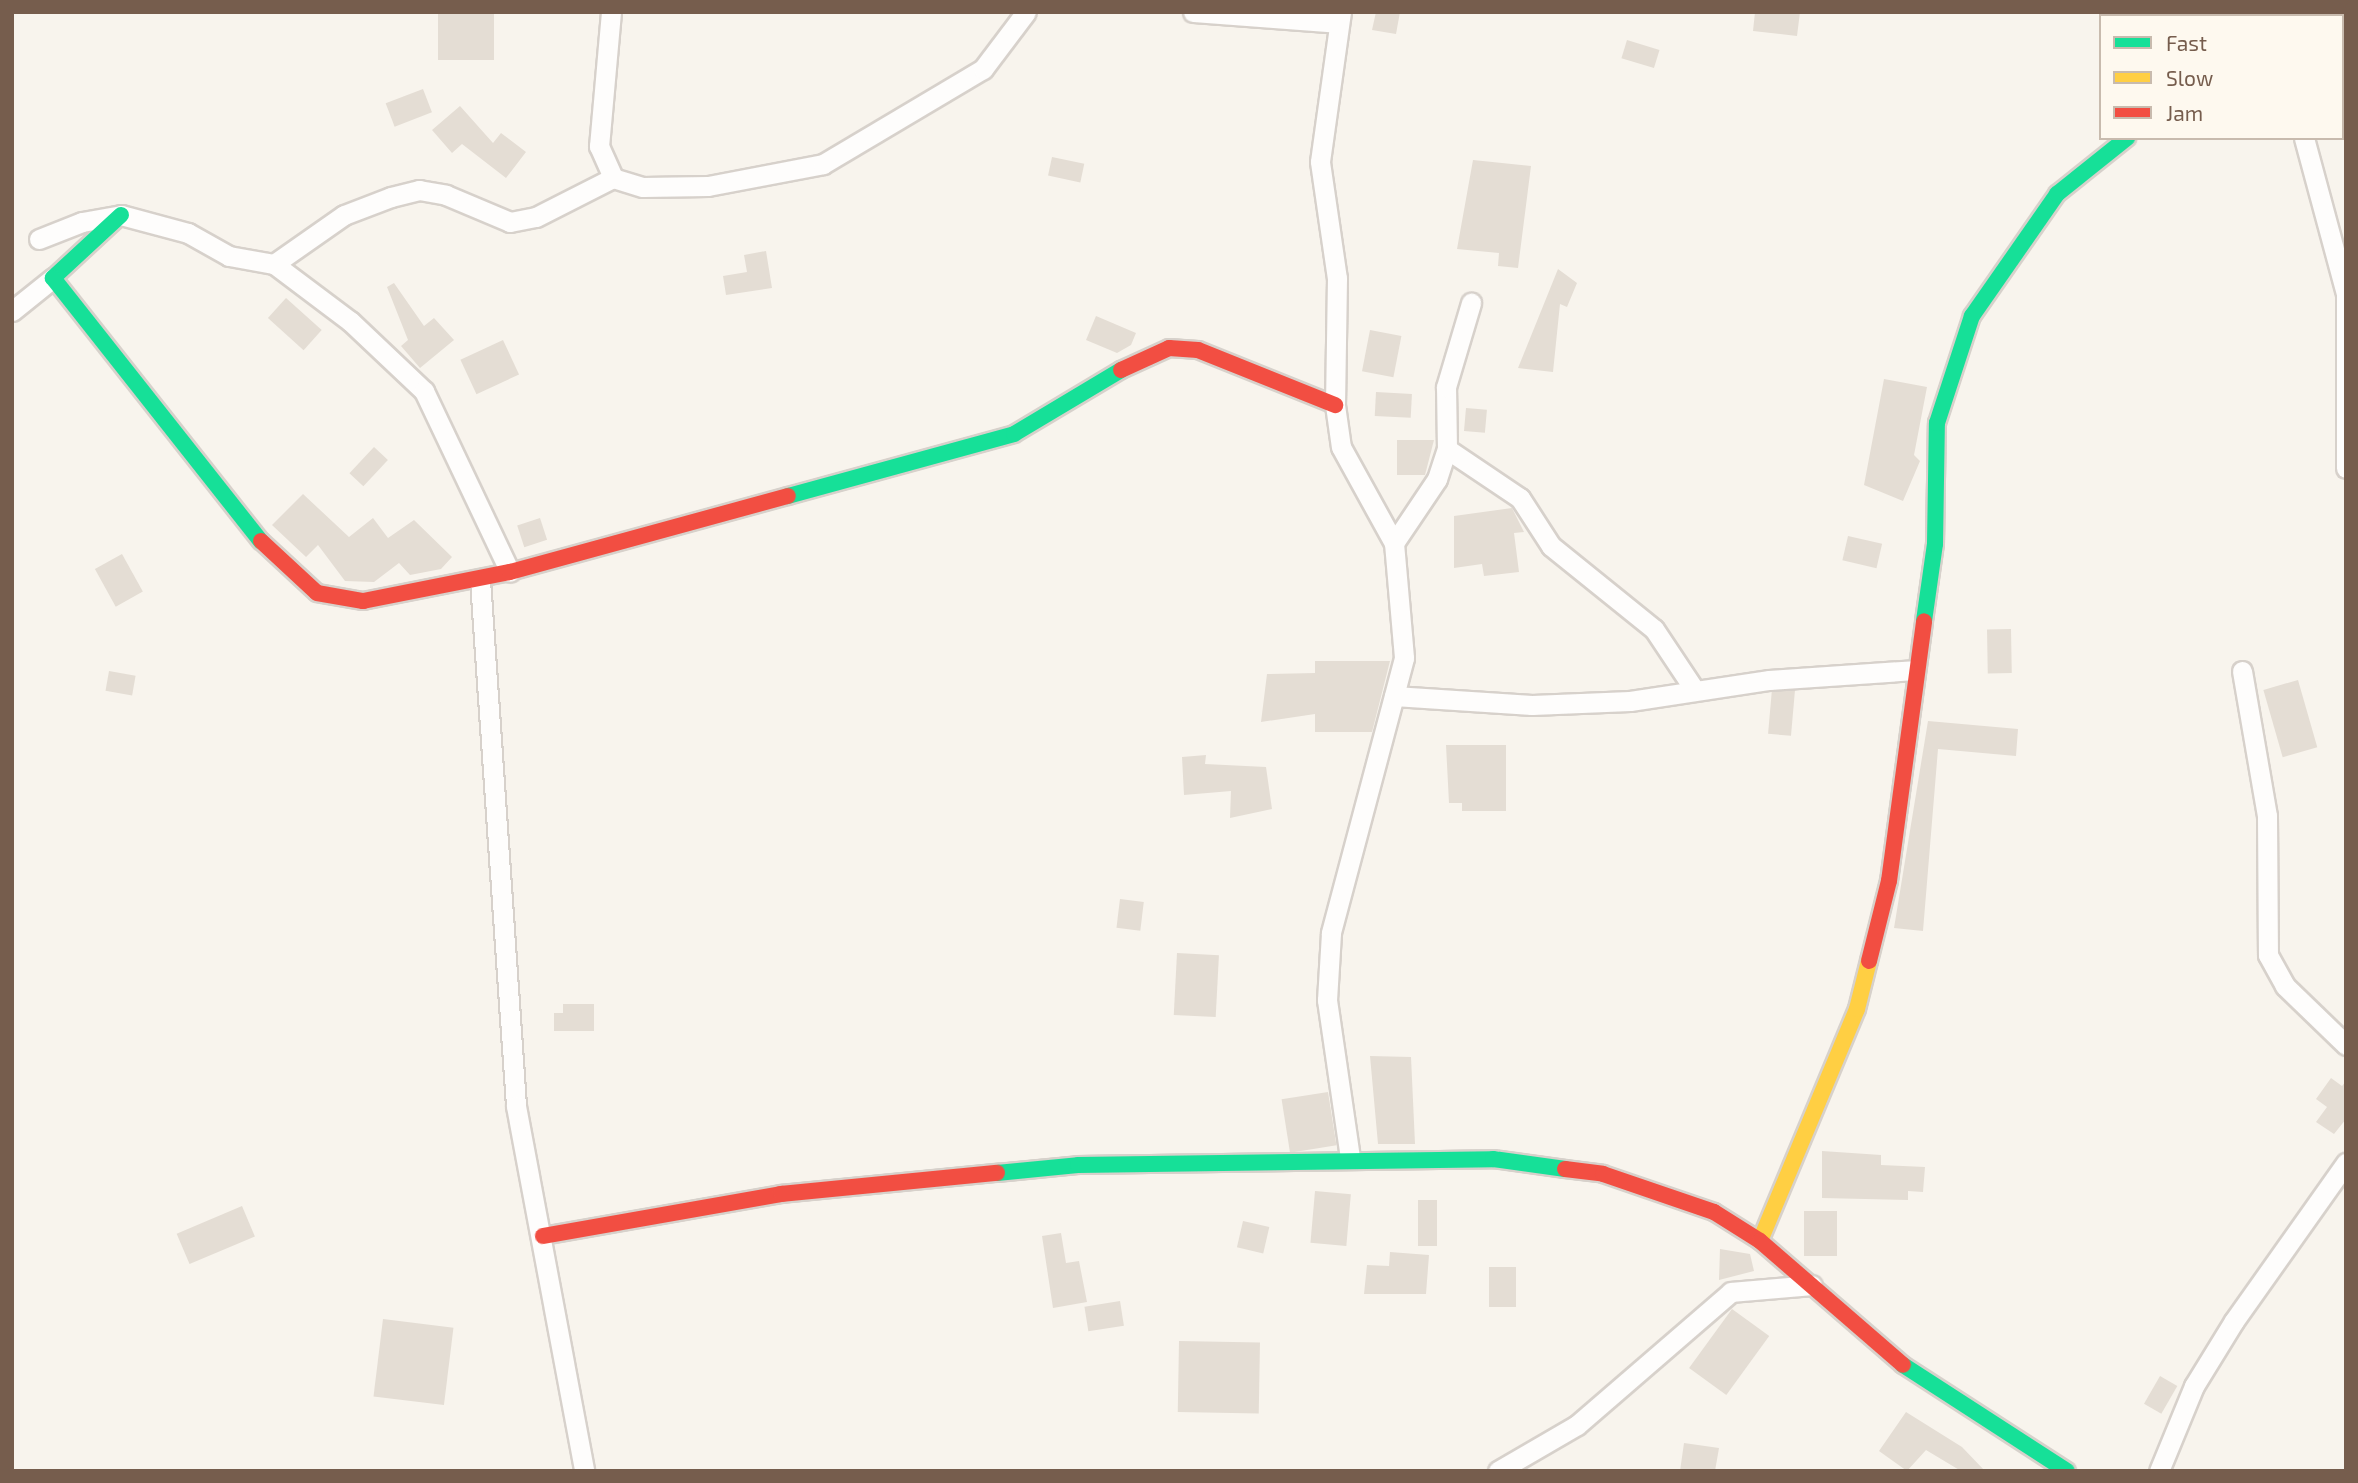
<!DOCTYPE html>
<style>
body{margin:0}
#map{position:relative;width:2358px;height:1483px;overflow:hidden;background:#f8f4ed;font-family:"Exo 2",sans-serif}
div>[style]{position:absolute}
.building>*{inset:0;background:#e4ddd4;transform-origin:0 0}
.roads{filter:drop-shadow(2px 0 #d7d1cb) drop-shadow(-2px 0 #d7d1cb) drop-shadow(0 2px #d7d1cb) drop-shadow(0 -2px #d7d1cb)}
.street>*{height:19px;margin:-9.5px;padding:0 9.5px;transform-origin:9.5px;border-radius:9.5px;background:#fefdfc}
.fast>*{height:16px;margin:-8px;padding:0 8px;transform-origin:8px;border-radius:8px;background:#16e098}
.slow>*{height:16px;margin:-8px;padding:0 8px;transform-origin:8px;border-radius:8px;background:#ffcf43}
.jam>*{height:16px;margin:-8px;padding:0 8px;transform-origin:8px;border-radius:8px;background:#f24e42}
span{translate:-50% -50%;white-space:nowrap;text-align:center;line-height:1.15;-webkit-text-stroke:7px #fef9ef;paint-order:stroke}
.frame{position:absolute;inset:0;border:14px solid #765d4d;pointer-events:none}
.legend{position:absolute;left:2099px;top:14px;width:245px;height:126px;box-sizing:border-box;background:#fef9ef;border:2px solid #c8bbae;margin:0;padding:9px 12px;list-style:none;font-size:21px;color:#765d4d}
.legend li{display:flex;align-items:center;gap:14px;height:35px}
.legend b{width:35px;border:2px solid #c8bbae}
</style>
<div id="map">
<div class="building">
<div style="left:438px;top:12px;width:56px;height:48px"></div>
<div style="clip-path:polygon(1376px 12px,1400px 12px,1396px 34px,1372px 30px)"></div>
<div style="clip-path:polygon(1755px 12px,1800px 12px,1797px 36px,1753px 31px)"></div>
<div style="left:1627px;top:40px;width:34px;height:19px;rotate:17deg"></div>
<div style="left:423px;top:89px;width:25px;height:40px;rotate:69deg"></div>
<div style="clip-path:polygon(460px 106px,493px 143px,501px 133px,526px 152px,506px 178px,462px 144px,452px 153px,432px 130px)"></div>
<div style="left:1052px;top:157px;width:33px;height:19px;rotate:12deg"></div>
<div style="clip-path:polygon(1473px 160px,1531px 166px,1518px 268px,1498px 266px,1499px 253px,1457px 249px)"></div>
<div style="clip-path:polygon(766px 251px,772px 288px,726px 295px,723px 276px,747px 272px,744px 255px)"></div>
<div style="clip-path:polygon(1558px 269px,1577px 283px,1567px 307px,1560px 304px,1553px 372px,1518px 368px)"></div>
<div style="clip-path:polygon(394px 283px,424px 326px,434px 318px,454px 340px,420px 368px,401px 346px,408px 340px,387px 287px)"></div>
<div style="left:286px;top:298px;width:48px;height:27px;rotate:42deg"></div>
<div style="clip-path:polygon(1096px 316px,1136px 333px,1131px 345px,1117px 353px,1086px 340px)"></div>
<div style="left:1370px;top:330px;width:32px;height:42px;rotate:11deg"></div>
<div style="left:503px;top:340px;width:38px;height:47px;rotate:65deg"></div>
<div style="clip-path:polygon(1884px 379px,1927px 387px,1914px 455px,1920px 461px,1903px 501px,1864px 485px)"></div>
<div style="left:1376px;top:392px;width:36px;height:24px;rotate:3deg"></div>
<div style="left:1466px;top:408px;width:21px;height:23px;rotate:5deg"></div>
<div style="clip-path:polygon(1397px 440px,1434px 440px,1425px 475px,1397px 475px)"></div>
<div style="left:374px;top:447px;width:19px;height:36px;rotate:43deg"></div>
<div style="clip-path:polygon(303px 494px,349px 537px,373px 518px,388px 538px,414px 520px,452px 557px,441px 569px,410px 575px,399px 563px,374px 582px,345px 581px,318px 545px,306px 557px,272px 525px)"></div>
<div style="clip-path:polygon(1512px 508px,1524px 532px,1514px 533px,1519px 572px,1484px 576px,1482px 564px,1454px 568px,1454px 516px)"></div>
<div style="left:540px;top:518px;width:23px;height:24px;rotate:72deg"></div>
<div style="left:1848px;top:536px;width:35px;height:25px;rotate:13deg"></div>
<div style="left:122px;top:554px;width:43px;height:31px;rotate:61deg"></div>
<div style="left:2011px;top:629px;width:44px;height:24px;rotate:89deg"></div>
<div style="clip-path:polygon(1315px 661px,1390px 661px,1372px 732px,1315px 732px,1315px 714px,1261px 722px,1267px 674px,1315px 673px)"></div>
<div style="left:109px;top:671px;width:27px;height:20px;rotate:10deg"></div>
<div style="left:2298px;top:680px;width:70px;height:36px;rotate:74deg"></div>
<div style="left:1795px;top:690px;width:46px;height:23px;rotate:95deg"></div>
<div style="clip-path:polygon(1928px 721px,2018px 729px,2016px 756px,1938px 749px,1923px 931px,1894px 928px)"></div>
<div style="clip-path:polygon(1446px 745px,1506px 745px,1506px 811px,1462px 811px,1462px 803px,1449px 803px)"></div>
<div style="clip-path:polygon(1206px 755px,1205px 764px,1266px 767px,1272px 809px,1230px 818px,1231px 791px,1184px 795px,1182px 757px)"></div>
<div style="left:1120px;top:899px;width:24px;height:29px;rotate:7deg"></div>
<div style="left:1177px;top:953px;width:42px;height:62px;rotate:3deg"></div>
<div style="clip-path:polygon(563px 1004px,594px 1004px,594px 1031px,554px 1031px,554px 1013px,563px 1013px)"></div>
<div style="clip-path:polygon(1370px 1056px,1411px 1057px,1415px 1144px,1378px 1144px)"></div>
<div style="clip-path:polygon(2331px 1078px,2342px 1086px,2346px 1081px,2346px 1119px,2334px 1134px,2316px 1122px,2327px 1107px,2316px 1099px)"></div>
<div style="left:1328px;top:1092px;width:54px;height:47px;rotate:81deg"></div>
<div style="clip-path:polygon(1822px 1151px,1881px 1155px,1881px 1165px,1925px 1167px,1923px 1192px,1908px 1191px,1908px 1200px,1822px 1198px)"></div>
<div style="left:1315px;top:1191px;width:36px;height:52px;rotate:5deg"></div>
<div style="left:1437px;top:1200px;width:46px;height:19px;rotate:90deg"></div>
<div style="left:242px;top:1206px;width:33px;height:71px;rotate:67deg"></div>
<div style="left:1804px;top:1211px;width:33px;height:45px"></div>
<div style="left:1243px;top:1221px;width:27px;height:27px;rotate:13deg"></div>
<div style="clip-path:polygon(1061px 1233px,1066px 1263px,1079px 1261px,1087px 1302px,1053px 1308px,1042px 1236px)"></div>
<div style="clip-path:polygon(1720px 1249px,1750px 1254px,1754px 1271px,1719px 1280px)"></div>
<div style="clip-path:polygon(1390px 1252px,1429px 1255px,1426px 1294px,1364px 1294px,1367px 1265px,1389px 1266px)"></div>
<div style="left:1489px;top:1267px;width:27px;height:40px"></div>
<div style="left:1120px;top:1301px;width:25px;height:36px;rotate:81deg"></div>
<div style="left:1732px;top:1309px;width:46px;height:73px;rotate:36deg"></div>
<div style="left:383px;top:1319px;width:71px;height:78px;rotate:7deg"></div>
<div style="left:1179px;top:1341px;width:81px;height:71px;rotate:1deg"></div>
<div style="left:2160px;top:1376px;width:20px;height:32px;rotate:30deg"></div>
<div style="clip-path:polygon(1906px 1412px,1962px 1447px,1985px 1471px,1961px 1471px,1926px 1450px,1907px 1471px,1879px 1451px)"></div>
<div style="clip-path:polygon(1684px 1443px,1719px 1448px,1715px 1471px,1680px 1471px)"></div>
</div>
<div class="roads">
<div class="street">
<div style="left:611px;top:12px;width:135px;rotate:95.1deg"></div>
<div style="left:599px;top:146px;width:35px;rotate:66deg"></div>
<div style="left:613px;top:178px;width:31px;rotate:17deg"></div>
<div style="left:643px;top:187px;width:65px;rotate:-0.9deg"></div>
<div style="left:708px;top:186px;width:117px;rotate:-10.8deg"></div>
<div style="left:823px;top:164px;width:186px;rotate:-30.7deg"></div>
<div style="left:983px;top:69px;width:71px;rotate:-53deg"></div>
<div style="left:1193px;top:12px;width:145px;rotate:4.3deg"></div>
<div style="left:1341px;top:12px;width:151px;rotate:98deg"></div>
<div style="left:1320px;top:162px;width:117px;rotate:81.7deg"></div>
<div style="left:1337px;top:278px;width:127px;rotate:90.9deg"></div>
<div style="left:1335px;top:405px;width:42px;rotate:81.9deg"></div>
<div style="left:1341px;top:447px;width:110px;rotate:61.1deg"></div>
<div style="left:1394px;top:543px;width:115px;rotate:85deg"></div>
<div style="left:1404px;top:658px;width:285px;rotate:104.9deg"></div>
<div style="left:1331px;top:933px;width:67px;rotate:93.4deg"></div>
<div style="left:1327px;top:1000px;width:159px;rotate:81.7deg"></div>
<div style="left:2290px;top:16px;width:5px;rotate:-53deg"></div>
<div style="left:2304px;top:138px;width:162px;rotate:74.9deg"></div>
<div style="left:2346px;top:294px;width:174px;rotate:90deg"></div>
<div style="left:39px;top:239px;width:46px;rotate:-21.6deg"></div>
<div style="left:82px;top:222px;width:40px;rotate:-10deg"></div>
<div style="left:121px;top:215px;width:69px;rotate:15deg"></div>
<div style="left:188px;top:233px;width:47px;rotate:29.3deg"></div>
<div style="left:229px;top:256px;width:46px;rotate:10.1deg"></div>
<div style="left:274px;top:264px;width:85px;rotate:-35deg"></div>
<div style="left:344px;top:215px;width:50px;rotate:-21deg"></div>
<div style="left:391px;top:197px;width:29px;rotate:-14deg"></div>
<div style="left:419px;top:190px;width:27px;rotate:10deg"></div>
<div style="left:446px;top:195px;width:69px;rotate:22.9deg"></div>
<div style="left:510px;top:222px;width:26px;rotate:-11deg"></div>
<div style="left:536px;top:217px;width:86px;rotate:-26.9deg"></div>
<div style="left:274px;top:264px;width:95px;rotate:36.9deg"></div>
<div style="left:350px;top:321px;width:102px;rotate:43.4deg"></div>
<div style="left:424px;top:391px;width:200px;rotate:64.6deg"></div>
<div style="left:12px;top:311px;width:53px;rotate:-38.8deg"></div>
<div style="left:1447px;top:449px;width:88px;rotate:33.9deg"></div>
<div style="left:1520px;top:498px;width:57px;rotate:57.1deg"></div>
<div style="left:1551px;top:546px;width:132px;rotate:38.9deg"></div>
<div style="left:1654px;top:629px;width:72px;rotate:56.3deg"></div>
<div style="left:1394px;top:543px;width:77px;rotate:-56.1deg"></div>
<div style="left:1437px;top:479px;width:32px;rotate:-72deg"></div>
<div style="left:1447px;top:449px;width:62px;rotate:-90.9deg"></div>
<div style="left:1446px;top:387px;width:88px;rotate:-73.4deg"></div>
<div style="left:480px;top:580px;width:527px;rotate:86.08deg"></div>
<div style="left:516px;top:1106px;width:371px;rotate:79.4deg"></div>
<div style="left:2242px;top:671px;width:147px;rotate:80.2deg"></div>
<div style="left:2267px;top:816px;width:139px;rotate:89.6deg"></div>
<div style="left:2268px;top:955px;width:35px;rotate:61deg"></div>
<div style="left:2285px;top:986px;width:85px;rotate:44deg"></div>
<div style="left:1394px;top:696px;width:138px;rotate:3.7deg"></div>
<div style="left:1532px;top:705px;width:98px;rotate:-2.3deg"></div>
<div style="left:1630px;top:701px;width:141px;rotate:-8.6deg"></div>
<div style="left:1769px;top:680px;width:145px;rotate:-3.9deg"></div>
<div style="left:1498px;top:1471px;width:91px;rotate:-30.2deg"></div>
<div style="left:1577px;top:1425px;width:203px;rotate:-40.8deg"></div>
<div style="left:1731px;top:1292px;width:81px;rotate:-4.9deg"></div>
<div style="left:2159px;top:1471px;width:92px;rotate:-67.6deg"></div>
<div style="left:2194px;top:1386px;width:76px;rotate:-58.4deg"></div>
<div style="left:2234px;top:1321px;width:194px;rotate:-54.7deg"></div>
</div>
<div class="fast">
<div style="left:121px;top:215px;width:93px;rotate:137.2deg"></div>
<div style="left:53px;top:278px;width:335px;rotate:51.7deg"></div>
<div style="left:788px;top:496px;width:234px;rotate:-15.3deg"></div>
<div style="left:1014px;top:434px;width:125px;rotate:-30.9deg"></div>
<div style="left:1924px;top:621px;width:78px;rotate:-81.9deg"></div>
<div style="left:1935px;top:544px;width:121px;rotate:-89.1deg"></div>
<div style="left:1937px;top:423px;width:113px;rotate:-71.9deg"></div>
<div style="left:1972px;top:316px;width:149px;rotate:-55.1deg"></div>
<div style="left:2057px;top:194px;width:90px;rotate:-38.7deg"></div>
<div style="left:997px;top:1173px;width:81px;rotate:-5.6deg"></div>
<div style="left:1078px;top:1165px;width:415px;rotate:-0.8deg"></div>
<div style="left:1493px;top:1159px;width:73px;rotate:7.9deg"></div>
<div style="left:1903px;top:1365px;width:195px;rotate:32.9deg"></div>
</div>
<div class="slow">
<div style="left:1760px;top:1241px;width:251px;rotate:-67.3deg"></div>
<div style="left:1857px;top:1009px;width:49px;rotate:-76deg"></div>
</div>
<div class="jam">
<div style="left:1121px;top:370px;width:53px;rotate:-24.6deg"></div>
<div style="left:1169px;top:348px;width:29px;rotate:4deg"></div>
<div style="left:1198px;top:350px;width:148px;rotate:21.9deg"></div>
<div style="left:261px;top:541px;width:76px;rotate:42.9deg"></div>
<div style="left:317px;top:593px;width:47px;rotate:9.9deg"></div>
<div style="left:363px;top:601px;width:150px;rotate:-11.2deg"></div>
<div style="left:510px;top:572px;width:288px;rotate:-15.3deg"></div>
<div style="left:1869px;top:961px;width:82px;rotate:-76deg"></div>
<div style="left:1889px;top:881px;width:262px;rotate:-82.3deg"></div>
<div style="left:1565px;top:1169px;width:38px;rotate:7deg"></div>
<div style="left:1603px;top:1174px;width:117px;rotate:18.9deg"></div>
<div style="left:1714px;top:1212px;width:54px;rotate:32.2deg"></div>
<div style="left:1760px;top:1241px;width:189px;rotate:40.9deg"></div>
<div style="left:543px;top:1236px;width:242px;rotate:-10deg"></div>
<div style="left:781px;top:1194px;width:217px;rotate:-5.6deg"></div>
</div>
</div>
<div class="frame"></div>
<ul class="legend">
<li><b style="height:9px;background:#16e098"></b>Fast</li>
<li><b style="height:9px;background:#ffcf43"></b>Slow</li>
<li><b style="height:9px;background:#f24e42"></b>Jam</li>
</ul>
</div>
